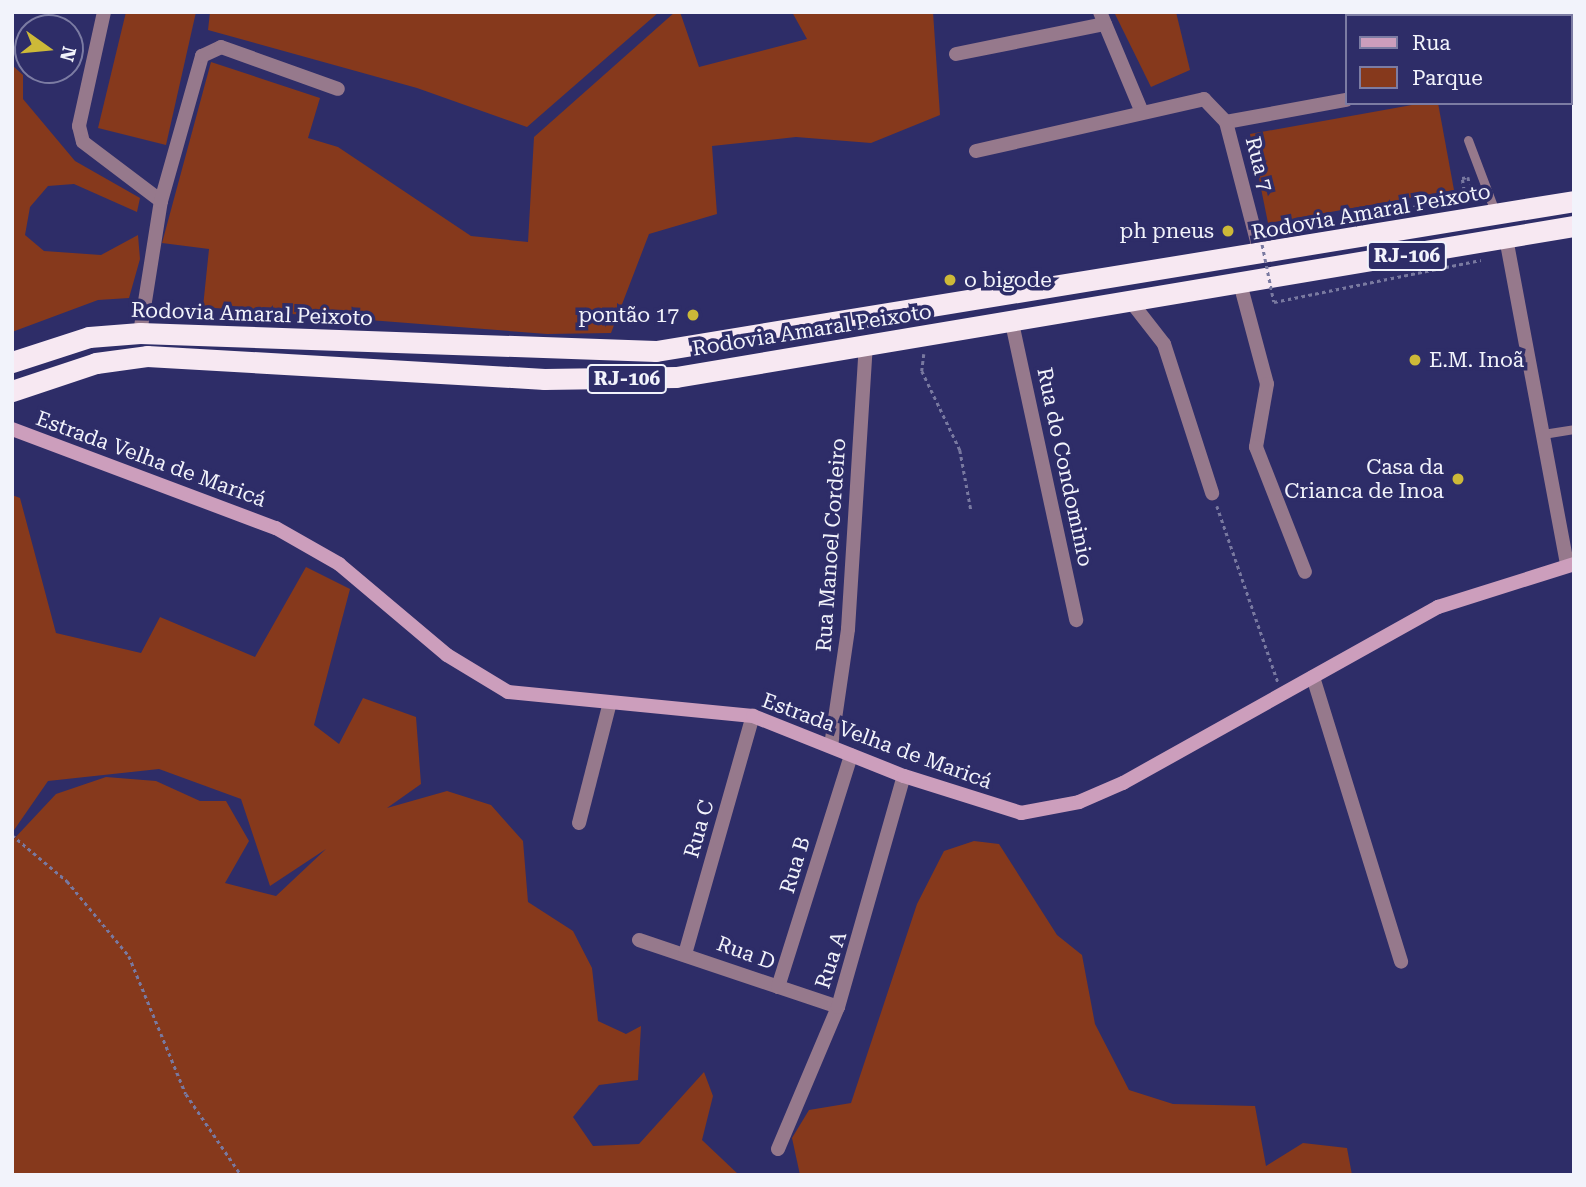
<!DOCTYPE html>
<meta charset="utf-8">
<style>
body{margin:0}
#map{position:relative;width:1586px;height:1187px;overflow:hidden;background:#2e2d68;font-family:"Roboto Serif",serif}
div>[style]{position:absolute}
.green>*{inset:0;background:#86391c}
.path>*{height:2.5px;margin-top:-1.25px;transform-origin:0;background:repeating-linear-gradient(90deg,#7979a0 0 3.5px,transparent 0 7px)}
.lane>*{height:9px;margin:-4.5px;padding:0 4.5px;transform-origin:4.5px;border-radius:4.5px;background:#96798c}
.street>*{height:14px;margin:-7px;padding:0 7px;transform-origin:7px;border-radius:7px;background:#96798c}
.secondary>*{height:14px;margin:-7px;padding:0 7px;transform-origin:7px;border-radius:7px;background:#cc9ebc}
.highway>*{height:21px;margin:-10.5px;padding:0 10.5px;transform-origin:10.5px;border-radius:10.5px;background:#f7e8f2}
.path-bridge>*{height:2.5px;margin-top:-1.25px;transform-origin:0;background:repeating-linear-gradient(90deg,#7979a0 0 3.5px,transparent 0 7px)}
.dots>*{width:19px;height:19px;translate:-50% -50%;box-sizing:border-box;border:4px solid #2e2d68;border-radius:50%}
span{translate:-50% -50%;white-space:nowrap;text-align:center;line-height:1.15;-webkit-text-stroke:7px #2e2d68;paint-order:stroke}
.shield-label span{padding:2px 5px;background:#2e2d68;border:2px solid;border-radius:5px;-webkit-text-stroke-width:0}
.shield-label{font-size:19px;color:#f2f3fb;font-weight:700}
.street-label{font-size:21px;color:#f2f3fb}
.poi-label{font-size:21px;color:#f2f3fb}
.right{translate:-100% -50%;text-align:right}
.left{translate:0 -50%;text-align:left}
.frame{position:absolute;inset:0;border:14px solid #f2f3fb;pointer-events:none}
.legend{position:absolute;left:1345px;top:14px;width:228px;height:91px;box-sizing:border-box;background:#2e2d68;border:2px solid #7c7ca3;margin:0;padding:9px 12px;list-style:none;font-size:21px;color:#f2f3fb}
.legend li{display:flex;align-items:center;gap:14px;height:35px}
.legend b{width:35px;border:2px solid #7c7ca3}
.north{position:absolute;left:14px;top:14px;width:70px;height:70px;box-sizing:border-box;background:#2e2d68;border:2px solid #7c7ca3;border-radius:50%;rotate:105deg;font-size:19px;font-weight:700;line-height:28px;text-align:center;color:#f2f3fb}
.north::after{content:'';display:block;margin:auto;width:24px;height:32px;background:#cdb938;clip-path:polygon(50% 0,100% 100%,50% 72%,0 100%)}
</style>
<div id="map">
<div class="green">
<div style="clip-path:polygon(126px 12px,196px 12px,166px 145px,98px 128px)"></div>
<div style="clip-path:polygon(210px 12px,659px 12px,527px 127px,417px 88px,208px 30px)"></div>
<div style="clip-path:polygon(675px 12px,680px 12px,699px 67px,807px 39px,792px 12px,933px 12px,940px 115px,871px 143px,796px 137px,712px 146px,717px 214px,649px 234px,611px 333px,547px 334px,203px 307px,209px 249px,162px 243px,211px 62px,320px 98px,308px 138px,338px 147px,471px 236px,528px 242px,534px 137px)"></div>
<div style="clip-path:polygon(1114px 12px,1176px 12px,1190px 70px,1151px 87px)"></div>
<div style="clip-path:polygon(12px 65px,23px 75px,23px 99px,75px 161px,140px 198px,137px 212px,74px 184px,48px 186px,30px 207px,25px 235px,44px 251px,101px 255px,138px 235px,140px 259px,129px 298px,98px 300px,12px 332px)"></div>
<div style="clip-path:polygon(1423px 103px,1438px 103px,1454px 190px,1268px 223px,1250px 134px)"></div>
<div style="clip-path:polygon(12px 495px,20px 498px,56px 633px,141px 653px,160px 617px,255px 657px,306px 567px,350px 589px,314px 725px,339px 744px,363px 698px,416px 717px,421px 784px,387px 808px,447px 791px,491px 805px,523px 841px,528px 902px,573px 931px,592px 968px,598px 1021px,626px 1034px,641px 1026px,638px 1080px,599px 1085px,573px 1117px,593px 1146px,639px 1144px,704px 1072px,713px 1096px,702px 1140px,739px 1175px,12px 1175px,12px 841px,56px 794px,106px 777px,156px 781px,200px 801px,226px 801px,249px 841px,225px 883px,276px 896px,326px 849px,270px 886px,241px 799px,159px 769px,48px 781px,12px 833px)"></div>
<div style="clip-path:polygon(974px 841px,999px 844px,1057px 935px,1082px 955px,1095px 1024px,1129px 1090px,1173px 1104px,1255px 1106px,1266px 1166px,1303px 1143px,1347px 1148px,1352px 1175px,800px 1175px,792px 1138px,809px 1110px,851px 1103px,917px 904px,944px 851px)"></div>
</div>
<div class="path">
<div style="left:1468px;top:177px;width:25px;rotate:78deg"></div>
<div style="left:1465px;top:197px;width:19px;rotate:-99deg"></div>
<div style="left:1462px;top:178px;width:7px;rotate:-8deg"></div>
<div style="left:924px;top:354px;width:17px;rotate:97deg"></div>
<div style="left:922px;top:371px;width:88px;rotate:64.3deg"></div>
<div style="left:960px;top:450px;width:61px;rotate:79.6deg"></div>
<div style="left:1217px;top:506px;width:186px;rotate:70.9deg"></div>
<div style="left:12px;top:835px;width:72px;rotate:39.9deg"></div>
<div style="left:67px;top:881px;width:97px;rotate:50.4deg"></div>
<div style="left:129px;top:956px;width:149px;rotate:67.6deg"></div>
<div style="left:186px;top:1094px;width:98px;rotate:55.8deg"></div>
</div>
<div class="lane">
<div style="left:1468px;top:140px;width:79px;rotate:69.3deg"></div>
<div style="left:1543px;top:434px;width:31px;rotate:-9deg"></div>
</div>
<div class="street">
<div style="left:104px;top:12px;width:117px;rotate:102.4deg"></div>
<div style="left:79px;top:126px;width:16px;rotate:76deg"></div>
<div style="left:83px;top:142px;width:98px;rotate:37.1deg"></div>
<div style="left:1100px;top:12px;width:106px;rotate:67.3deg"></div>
<div style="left:956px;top:54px;width:152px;rotate:-11.4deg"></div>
<div style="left:1226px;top:122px;width:122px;rotate:-10.4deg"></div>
<div style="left:976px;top:151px;width:234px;rotate:-12.8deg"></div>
<div style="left:1204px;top:99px;width:32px;rotate:46deg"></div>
<div style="left:1226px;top:122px;width:138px;rotate:75.4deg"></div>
<div style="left:1506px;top:238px;width:333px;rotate:79.4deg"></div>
<div style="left:1241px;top:287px;width:100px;rotate:75deg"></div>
<div style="left:1267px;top:384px;width:64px;rotate:99.9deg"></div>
<div style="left:1256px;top:447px;width:134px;rotate:68.6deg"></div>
<div style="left:1132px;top:303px;width:52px;rotate:52deg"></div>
<div style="left:1164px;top:344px;width:157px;rotate:72.1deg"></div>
<div style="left:1012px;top:323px;width:304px;rotate:77.8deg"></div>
<div style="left:140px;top:333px;width:134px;rotate:-81deg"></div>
<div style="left:161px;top:201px;width:151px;rotate:-74.2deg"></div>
<div style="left:202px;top:56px;width:21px;rotate:-25deg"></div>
<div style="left:221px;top:47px;width:124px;rotate:19.7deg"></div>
<div style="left:1313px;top:677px;width:298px;rotate:72.8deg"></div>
<div style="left:831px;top:746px;width:118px;rotate:-81.7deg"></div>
<div style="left:848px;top:629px;width:284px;rotate:-86.4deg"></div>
<div style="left:579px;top:823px;width:121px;rotate:-75.6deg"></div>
<div style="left:639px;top:940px;width:210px;rotate:18.6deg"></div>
<div style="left:685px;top:954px;width:248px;rotate:-74.1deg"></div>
<div style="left:778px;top:987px;width:243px;rotate:-72.5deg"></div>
<div style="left:778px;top:1149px;width:154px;rotate:-67.1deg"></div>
<div style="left:838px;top:1007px;width:240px;rotate:-74.1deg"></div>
</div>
<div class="secondary">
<div style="left:12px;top:429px;width:282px;rotate:20.6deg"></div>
<div style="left:276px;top:528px;width:73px;rotate:29.7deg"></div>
<div style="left:339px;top:564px;width:141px;rotate:40.1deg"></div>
<div style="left:447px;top:655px;width:71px;rotate:31.2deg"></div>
<div style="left:508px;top:692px;width:246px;rotate:5.6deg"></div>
<div style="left:753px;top:716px;width:162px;rotate:21.7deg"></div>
<div style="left:904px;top:776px;width:123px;rotate:17.5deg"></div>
<div style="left:1021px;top:813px;width:59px;rotate:-10.7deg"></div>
<div style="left:1079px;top:802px;width:48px;rotate:-23.4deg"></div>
<div style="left:1123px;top:783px;width:361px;rotate:-29.2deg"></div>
<div style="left:1438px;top:607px;width:143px;rotate:-17.5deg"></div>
</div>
<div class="highway">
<div style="left:12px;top:362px;width:81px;rotate:-18deg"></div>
<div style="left:89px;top:337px;width:51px;rotate:-4.5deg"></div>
<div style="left:140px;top:333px;width:516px;rotate:2deg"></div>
<div style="left:656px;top:351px;width:930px;rotate:-9.28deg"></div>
<div style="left:12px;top:391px;width:89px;rotate:-18.4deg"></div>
<div style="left:96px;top:363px;width:51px;rotate:-7.8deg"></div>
<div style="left:147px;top:356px;width:398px;rotate:3.3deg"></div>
<div style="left:544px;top:379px;width:132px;rotate:-0.9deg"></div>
<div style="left:676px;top:377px;width:911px;rotate:-9.55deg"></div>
</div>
<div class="path-bridge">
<div style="left:1465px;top:197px;width:208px;rotate:168.6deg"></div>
<div style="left:1261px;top:238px;width:65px;rotate:78.5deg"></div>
<div style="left:1274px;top:302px;width:211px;rotate:-11.5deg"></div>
</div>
<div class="dots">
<div style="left:1228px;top:231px;background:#cdb938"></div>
<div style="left:950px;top:280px;background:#cdb938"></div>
<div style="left:693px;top:315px;background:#cdb938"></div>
<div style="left:1415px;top:360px;background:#cdb938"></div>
<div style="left:1458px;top:479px;background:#cdb938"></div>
</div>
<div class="shield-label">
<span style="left:1407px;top:256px">RJ-106</span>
<span style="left:627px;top:379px">RJ-106</span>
</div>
<div class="street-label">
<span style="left:1259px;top:164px;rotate:76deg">Rua 7</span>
<span style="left:1371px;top:212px;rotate:-10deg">Rodovia Amaral Peixoto</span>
<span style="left:252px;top:314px;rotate:2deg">Rodovia Amaral Peixoto</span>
<span style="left:812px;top:330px;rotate:-9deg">Rodovia Amaral Peixoto</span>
<span style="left:151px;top:459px;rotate:20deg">Estrada Velha de Maricá</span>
<span style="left:1065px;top:467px;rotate:78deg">Rua do Condominio</span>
<span style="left:831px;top:545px;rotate:-86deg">Rua Manoel Cordeiro</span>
<span style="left:877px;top:741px;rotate:20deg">Estrada Velha de Maricá</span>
<span style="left:699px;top:829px;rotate:-74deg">Rua C</span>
<span style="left:795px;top:865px;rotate:-73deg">Rua B</span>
<span style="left:746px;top:953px;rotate:20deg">Rua D</span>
<span style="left:831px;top:960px;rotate:-72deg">Rua A</span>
</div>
<div class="poi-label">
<span class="right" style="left:1214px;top:231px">ph pneus</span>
<span class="left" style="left:964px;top:280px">o bigode</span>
<span class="right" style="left:679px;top:315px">pontão 17</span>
<span class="left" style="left:1429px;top:360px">E.M. Inoã</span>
<span class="right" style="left:1444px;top:479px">Casa da<br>Crianca de Inoa</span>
</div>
<div class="frame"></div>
<ul class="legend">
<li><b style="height:9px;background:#cc9ebc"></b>Rua</li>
<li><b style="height:19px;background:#86391c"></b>Parque</li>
</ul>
<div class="north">N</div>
</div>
